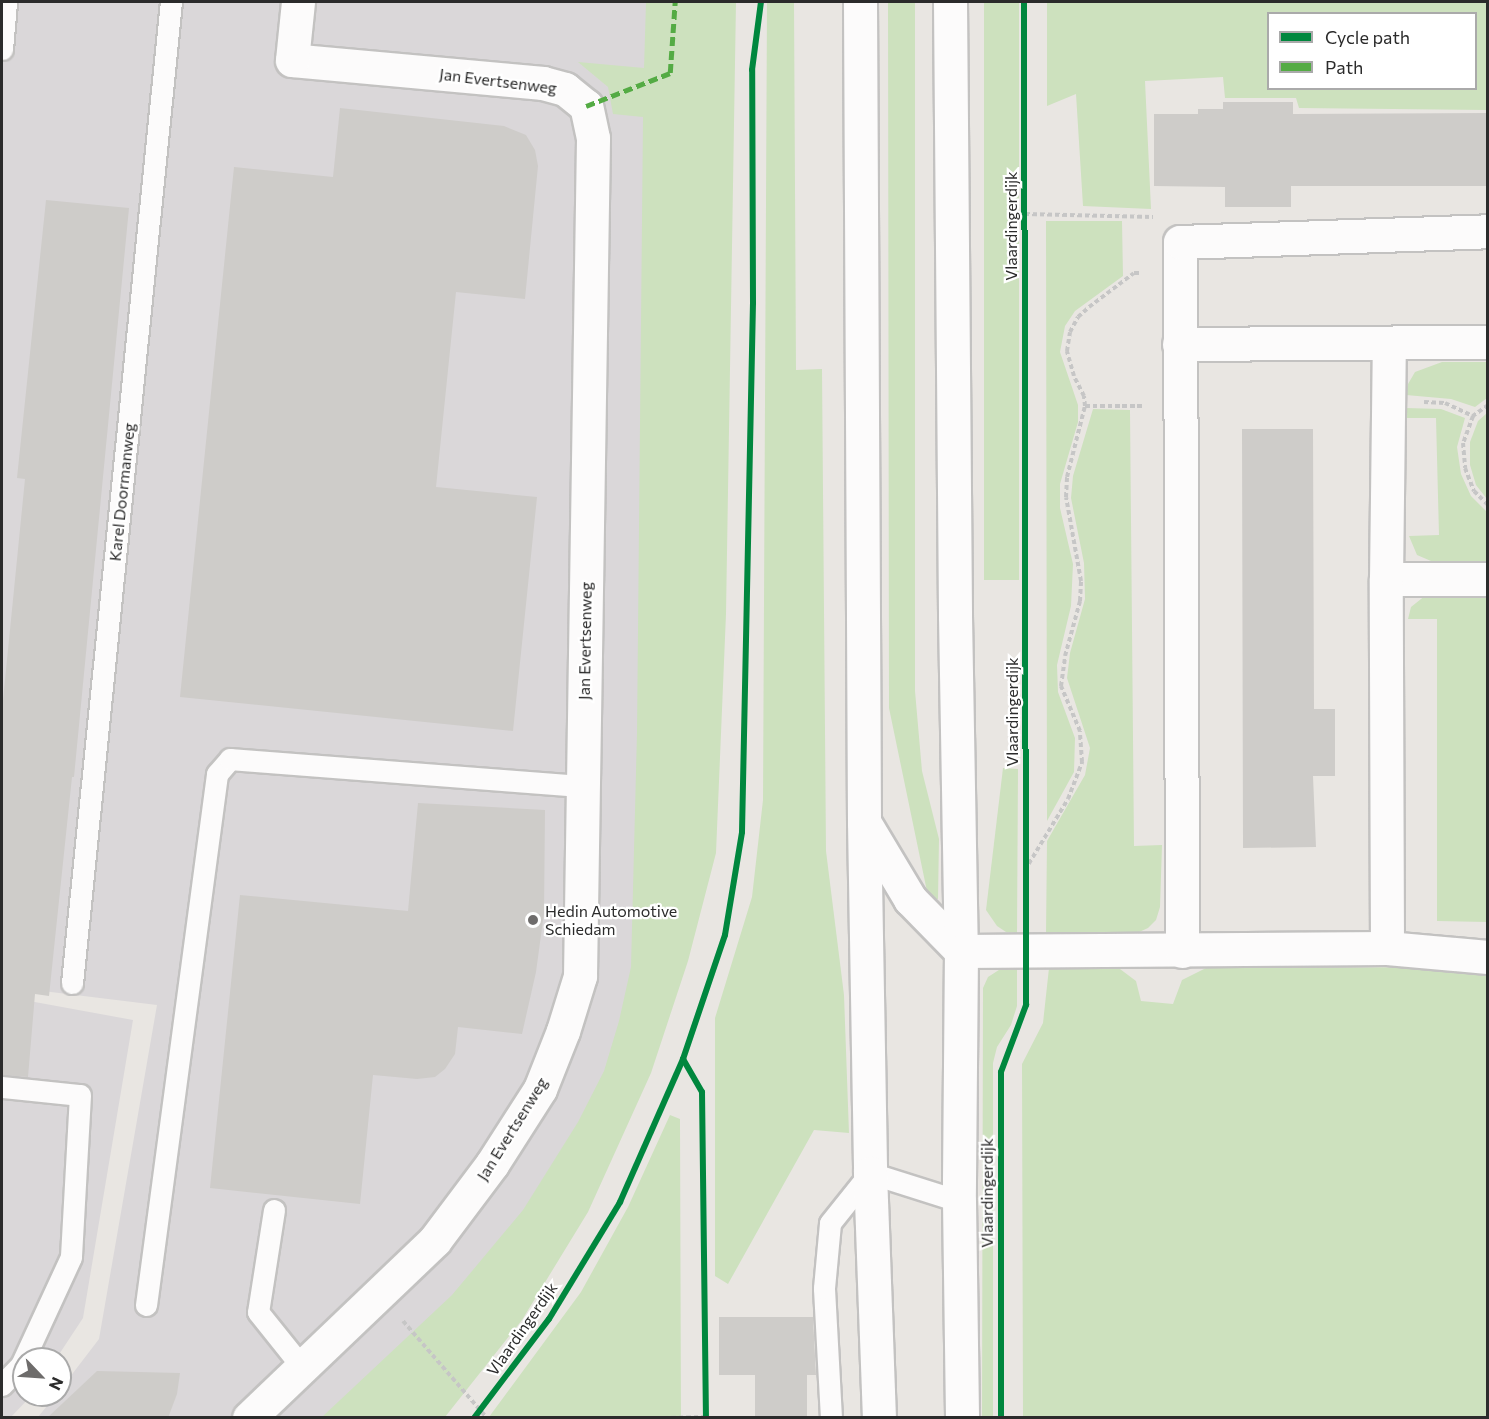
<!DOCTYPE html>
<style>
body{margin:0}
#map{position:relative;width:1489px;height:1419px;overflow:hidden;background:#e9e6e2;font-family:Commissioner,sans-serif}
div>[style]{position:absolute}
.industrial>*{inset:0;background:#dad7d9}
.green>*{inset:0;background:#cde1be;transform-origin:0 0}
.building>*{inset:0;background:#ceccc9}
.path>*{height:4px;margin-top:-2px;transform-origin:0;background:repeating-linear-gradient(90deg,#c6c6c6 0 4.5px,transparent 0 7.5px)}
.roads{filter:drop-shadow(2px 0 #c3c2c1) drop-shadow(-2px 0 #c3c2c1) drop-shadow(0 2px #c3c2c1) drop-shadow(0 -2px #c3c2c1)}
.service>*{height:21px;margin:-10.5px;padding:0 10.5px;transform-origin:10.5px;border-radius:10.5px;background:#fcfbfb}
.minor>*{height:33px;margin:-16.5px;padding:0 16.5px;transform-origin:16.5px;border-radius:16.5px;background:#fcfbfb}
.secondary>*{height:33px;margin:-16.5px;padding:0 16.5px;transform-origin:16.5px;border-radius:16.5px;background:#fcfbfb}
.quiet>*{height:4.5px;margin-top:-2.25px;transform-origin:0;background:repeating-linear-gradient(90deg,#54ab44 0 9px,transparent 0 13.5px)}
.cycleway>*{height:6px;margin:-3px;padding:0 3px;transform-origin:3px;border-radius:3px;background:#00873e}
.dots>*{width:16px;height:16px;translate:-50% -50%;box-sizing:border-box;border:3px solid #fff;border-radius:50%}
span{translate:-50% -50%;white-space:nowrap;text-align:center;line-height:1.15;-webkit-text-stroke:4.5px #fff;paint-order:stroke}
.street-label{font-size:16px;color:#2b2b2b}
.poi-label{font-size:16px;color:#2b2b2b}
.left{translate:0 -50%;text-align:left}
.frame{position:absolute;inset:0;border:3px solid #2b2b2b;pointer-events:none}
.legend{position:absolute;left:1267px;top:12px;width:210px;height:78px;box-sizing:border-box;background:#fff;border:2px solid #aaa;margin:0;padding:8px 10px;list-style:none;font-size:18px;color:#2b2b2b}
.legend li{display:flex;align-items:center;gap:12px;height:30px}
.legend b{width:30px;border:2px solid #aaa}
.north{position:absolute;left:12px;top:1347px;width:60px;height:60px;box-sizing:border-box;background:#fff;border:2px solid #aaa;border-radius:50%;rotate:115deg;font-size:16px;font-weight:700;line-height:24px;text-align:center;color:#2b2b2b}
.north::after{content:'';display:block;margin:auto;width:21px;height:27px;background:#6e6c6b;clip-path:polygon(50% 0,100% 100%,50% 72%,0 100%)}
</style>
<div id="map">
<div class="industrial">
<div style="clip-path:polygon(2px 2px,667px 2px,632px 1023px,543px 1207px,373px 1417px,38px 1417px,56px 1395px,60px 1395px,60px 1390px,99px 1339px,157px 1005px,2px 986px)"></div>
<div style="clip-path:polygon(2px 996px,133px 1020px,83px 1318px,56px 1359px,24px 1359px,24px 1395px,32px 1395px,10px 1418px,2px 1417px)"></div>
</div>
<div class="green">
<div style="clip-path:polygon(646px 2px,736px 2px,726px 614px,716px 853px,688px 961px,651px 1073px,588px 1212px,522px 1320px,445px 1417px,322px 1417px,452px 1295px,523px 1210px,578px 1122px,604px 1071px,619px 1021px,631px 967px,637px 732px,643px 117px,613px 114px,608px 87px,578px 62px,644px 68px)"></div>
<div style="clip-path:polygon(767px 2px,794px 2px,796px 370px,822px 369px,826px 851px,844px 995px,849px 1133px,814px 1130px,728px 1284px,715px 1276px,715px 1018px,752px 897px,763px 800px)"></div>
<div style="clip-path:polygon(888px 2px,915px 2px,915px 691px,922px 771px,939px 839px,938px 899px,929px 901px,889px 708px)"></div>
<div style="left:984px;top:2px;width:35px;height:578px"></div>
<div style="clip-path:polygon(evenodd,1047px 2px,1487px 2px,1487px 110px,1299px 108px,1296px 98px,1225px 98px,1223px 77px,1145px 81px,1151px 209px,1083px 206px,1076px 94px,1047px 106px,1047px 2px,1268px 14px,1476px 14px,1476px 88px,1268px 88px,1268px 14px)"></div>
<div style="clip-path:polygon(1046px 221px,1122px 221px,1123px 276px,1075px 311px,1065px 326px,1060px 352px,1078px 405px,1078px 422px,1060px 484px,1060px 508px,1073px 564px,1071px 606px,1057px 665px,1058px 692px,1075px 738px,1074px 772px,1047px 821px)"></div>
<div style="clip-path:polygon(1442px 362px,1487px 362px,1487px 398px,1475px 407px,1451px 399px,1406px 395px,1408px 384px,1415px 372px)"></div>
<div style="clip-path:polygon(1406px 408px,1441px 409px,1465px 418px,1457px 447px,1461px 474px,1471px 496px,1487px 512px,1487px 561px,1431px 561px,1417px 555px,1409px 536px,1439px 535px,1436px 418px,1406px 418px)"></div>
<div style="clip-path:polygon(1093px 409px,1130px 410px,1134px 846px,1162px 845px,1160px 907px,1156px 920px,1148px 928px,1137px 933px,1046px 934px,1047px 841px,1085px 775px,1090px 748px,1067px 678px,1070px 653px,1085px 599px,1084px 563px,1071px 498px,1073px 476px)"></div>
<div style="clip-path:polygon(1487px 413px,1487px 499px,1476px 485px,1470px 465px,1470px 442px,1478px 421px)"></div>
<div style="clip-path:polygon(1487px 591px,1487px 922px,1437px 921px,1437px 619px,1408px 619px,1411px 607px,1426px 595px)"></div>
<div style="clip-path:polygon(1003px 768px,1018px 769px,1017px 933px,1006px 932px,997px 926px,986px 910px)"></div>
<div style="clip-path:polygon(1017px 967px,1017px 1006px,1011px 1025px,997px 1047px,993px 1063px,993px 1417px,982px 1417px,983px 988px,988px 977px,1002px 968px)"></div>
<div style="clip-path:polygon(1486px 967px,1487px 1417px,1023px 1417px,1022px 1064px,1043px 1023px,1049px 968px,1120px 969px,1136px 981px,1141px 1001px,1173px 1004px,1182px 980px,1206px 968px)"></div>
<div style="clip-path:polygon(670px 1115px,680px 1119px,681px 1417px,489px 1417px,581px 1292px,628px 1207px)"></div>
</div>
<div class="building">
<div style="clip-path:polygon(1223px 102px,1293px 102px,1293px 114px,1488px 113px,1488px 186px,1291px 186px,1291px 207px,1225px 207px,1225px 187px,1154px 186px,1154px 114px,1198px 114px,1198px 109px,1223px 109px)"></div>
<div style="clip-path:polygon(340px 108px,504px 126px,526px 135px,535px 150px,538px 166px,525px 299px,456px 292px,436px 487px,537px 497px,513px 731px,180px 697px,234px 167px,333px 177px)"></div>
<div style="clip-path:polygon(46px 200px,129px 208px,74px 777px,72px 777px,49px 996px,35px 994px,28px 1077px,2px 1075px,2px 710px,25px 479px,17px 478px)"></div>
<div style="clip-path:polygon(1242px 429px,1313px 429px,1314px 709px,1335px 709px,1335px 776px,1313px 776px,1316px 847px,1243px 848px)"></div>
<div style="clip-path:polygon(418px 803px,545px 810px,544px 913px,536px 972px,522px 1034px,458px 1027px,455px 1054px,445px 1069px,435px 1077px,417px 1079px,373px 1075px,360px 1204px,210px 1188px,240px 895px,408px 911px)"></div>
<div style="clip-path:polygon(719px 1317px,813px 1317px,816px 1375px,807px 1375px,807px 1418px,755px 1418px,755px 1375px,719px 1375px)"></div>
<div style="clip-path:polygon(97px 1371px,180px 1373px,177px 1394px,168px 1418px,47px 1418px)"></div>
</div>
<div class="path">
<div style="left:1025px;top:214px;width:128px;rotate:1.3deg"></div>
<div style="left:1424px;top:402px;width:21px;rotate:3deg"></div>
<div style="left:1445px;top:403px;width:31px;rotate:25deg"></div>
<div style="left:1488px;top:405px;width:19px;rotate:144deg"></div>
<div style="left:1473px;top:416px;width:29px;rotate:110deg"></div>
<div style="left:1463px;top:443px;width:25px;rotate:85deg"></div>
<div style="left:1465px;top:468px;width:25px;rotate:69deg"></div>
<div style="left:1474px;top:491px;width:20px;rotate:45deg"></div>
<div style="left:1085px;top:406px;width:59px"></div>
<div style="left:1025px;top:870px;width:83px;rotate:-58.8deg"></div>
<div style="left:1068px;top:799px;width:40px;rotate:-69deg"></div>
<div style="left:1082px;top:762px;width:31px;rotate:-94deg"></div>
<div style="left:1080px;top:731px;width:49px;rotate:-112.9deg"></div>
<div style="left:1061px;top:686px;width:30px;rotate:-82deg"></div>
<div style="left:1065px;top:656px;width:57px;rotate:-74.7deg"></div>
<div style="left:1080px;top:601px;width:20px;rotate:-87deg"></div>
<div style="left:1081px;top:581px;width:85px;rotate:-100.1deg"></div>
<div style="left:1066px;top:497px;width:20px;rotate:-87deg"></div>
<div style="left:1067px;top:477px;width:73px;rotate:-75.8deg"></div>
<div style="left:1085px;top:406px;width:10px;rotate:-96deg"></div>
<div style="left:1084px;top:396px;width:22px;rotate:-117deg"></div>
<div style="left:1074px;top:376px;width:26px;rotate:-106deg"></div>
<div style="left:1067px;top:351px;width:19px;rotate:-81deg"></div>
<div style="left:1070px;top:332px;width:17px;rotate:-62deg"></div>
<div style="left:1078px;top:317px;width:15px;rotate:-42deg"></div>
<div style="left:1089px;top:307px;width:56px;rotate:-37.1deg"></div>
<div style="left:1134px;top:273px;width:8px"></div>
<div style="left:403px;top:1321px;width:128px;rotate:49.1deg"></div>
<div style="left:664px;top:1418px;width:42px;rotate:-1.4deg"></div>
</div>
<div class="roads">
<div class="service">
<div style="left:2px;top:49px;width:47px;rotate:-85.1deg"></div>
<div style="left:72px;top:983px;width:986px;rotate:-84.24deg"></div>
<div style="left:2px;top:1087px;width:78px;rotate:5.9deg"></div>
<div style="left:80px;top:1095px;width:162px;rotate:93.2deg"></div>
<div style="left:71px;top:1257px;width:119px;rotate:114.8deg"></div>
<div style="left:21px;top:1365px;width:28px;rotate:134deg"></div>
<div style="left:274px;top:1210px;width:103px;rotate:98.9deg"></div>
<div style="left:258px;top:1312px;width:70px;rotate:51.3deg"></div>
<div style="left:146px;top:1305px;width:536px;rotate:-82.38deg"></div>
<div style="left:217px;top:774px;width:20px;rotate:-49deg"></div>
<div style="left:230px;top:759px;width:354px;rotate:4.4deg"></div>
<div style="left:831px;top:1418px;width:130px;rotate:-93.1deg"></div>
<div style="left:824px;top:1288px;width:65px;rotate:-84.7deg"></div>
<div style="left:830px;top:1223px;width:64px;rotate:-51.3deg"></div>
<div style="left:870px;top:1173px;width:93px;rotate:17.5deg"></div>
</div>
<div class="minor">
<div style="left:1179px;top:344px;width:309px;rotate:-0.4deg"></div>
<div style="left:1386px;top:579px;width:102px"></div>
<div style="left:864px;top:822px;width:90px;rotate:59.1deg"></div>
<div style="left:910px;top:899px;width:73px;rotate:45.6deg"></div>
<div style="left:961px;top:951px;width:426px;rotate:-0.4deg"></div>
<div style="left:1387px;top:948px;width:101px;rotate:5.1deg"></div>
<div style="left:1387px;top:948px;width:369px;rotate:-90.2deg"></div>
<div style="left:1386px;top:579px;width:236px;rotate:-89.3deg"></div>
<div style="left:1182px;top:951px;width:709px;rotate:-90.16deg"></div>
<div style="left:1180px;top:242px;width:308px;rotate:-2deg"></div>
<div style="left:249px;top:1418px;width:257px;rotate:-43.7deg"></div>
<div style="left:435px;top:1240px;width:95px;rotate:-53.1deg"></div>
<div style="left:492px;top:1164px;width:89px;rotate:-57.4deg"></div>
<div style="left:540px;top:1089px;width:62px;rotate:-68.4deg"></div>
<div style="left:563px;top:1031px;width:58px;rotate:-72.8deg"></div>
<div style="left:580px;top:976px;width:838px;rotate:-89.11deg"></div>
<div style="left:593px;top:138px;width:33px;rotate:-102deg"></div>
<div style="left:586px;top:106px;width:27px;rotate:-141deg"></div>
<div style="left:565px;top:89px;width:23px;rotate:-165deg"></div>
<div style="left:543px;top:83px;width:252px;rotate:-174.8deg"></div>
<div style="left:292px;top:60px;width:58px;rotate:-84.1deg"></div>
</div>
<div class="secondary">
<div style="left:860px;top:2px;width:820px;rotate:89.72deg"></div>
<div style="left:864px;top:822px;width:351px;rotate:89deg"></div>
<div style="left:870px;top:1173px;width:245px;rotate:87.9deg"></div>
<div style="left:950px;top:2px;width:614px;rotate:89.53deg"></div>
<div style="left:955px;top:616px;width:335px;rotate:89deg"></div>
<div style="left:961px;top:951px;width:250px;rotate:90.5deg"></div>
<div style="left:959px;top:1201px;width:217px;rotate:89.2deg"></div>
</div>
</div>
<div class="quiet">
<div style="left:586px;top:106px;width:90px;rotate:-21.4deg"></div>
<div style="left:670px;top:73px;width:71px;rotate:-86deg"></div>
</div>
<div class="cycleway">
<div style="left:683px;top:1059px;width:38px;rotate:60deg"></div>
<div style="left:702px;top:1092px;width:326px;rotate:89.3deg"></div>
<div style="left:474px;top:1418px;width:124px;rotate:-52.9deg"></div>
<div style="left:549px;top:1319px;width:137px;rotate:-58.7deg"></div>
<div style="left:620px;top:1202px;width:156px;rotate:-66.2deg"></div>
<div style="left:683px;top:1059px;width:131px;rotate:-71.3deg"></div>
<div style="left:725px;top:935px;width:104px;rotate:-80.6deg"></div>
<div style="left:742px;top:832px;width:529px;rotate:-88.81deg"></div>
<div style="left:753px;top:303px;width:233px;rotate:-90.2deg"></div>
<div style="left:752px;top:70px;width:69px;rotate:-82.5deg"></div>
<div style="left:1001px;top:1418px;width:346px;rotate:-90deg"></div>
<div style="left:1001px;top:1072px;width:72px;rotate:-69.5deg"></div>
<div style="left:1026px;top:1005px;width:1003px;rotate:-90.11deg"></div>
</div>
<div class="dots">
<div style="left:533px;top:920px;background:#6e6c6b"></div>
</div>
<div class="street-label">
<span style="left:498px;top:81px;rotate:7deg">Jan Evertsenweg</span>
<span style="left:1011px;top:226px;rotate:-90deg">Vlaardingerdijk</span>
<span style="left:122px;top:492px;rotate:-84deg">Karel Doormanweg</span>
<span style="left:585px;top:641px;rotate:-89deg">Jan Evertsenweg</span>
<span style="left:1012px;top:712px;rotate:-90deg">Vlaardingerdijk</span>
<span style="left:512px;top:1129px;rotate:-58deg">Jan Evertsenweg</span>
<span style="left:987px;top:1193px;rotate:-90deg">Vlaardingerdijk</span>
<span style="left:522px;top:1329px;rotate:-55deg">Vlaardingerdijk</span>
</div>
<div class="poi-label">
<span class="left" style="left:545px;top:920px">Hedin Automotive<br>Schiedam</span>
</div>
<div class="frame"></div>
<ul class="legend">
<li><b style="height:8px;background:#00873e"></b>Cycle path</li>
<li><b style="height:8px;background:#54ab44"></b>Path</li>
</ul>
<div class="north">N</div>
</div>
